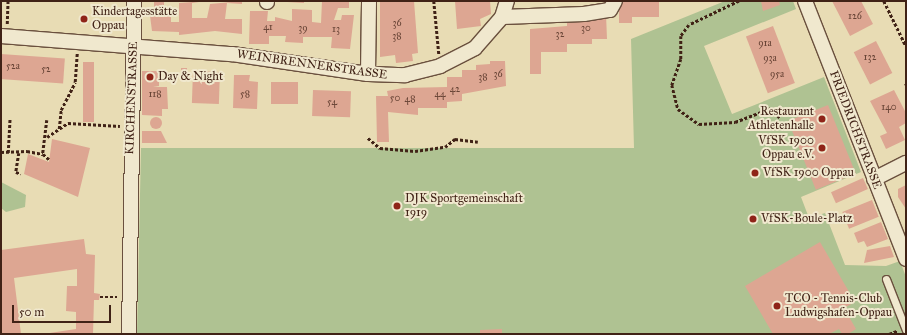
<!DOCTYPE html>
<meta charset="utf-8">
<style>
body{margin:0}
#map{position:relative;width:907px;height:335px;overflow:hidden;background:#e8dcb4;font-family:"IM FELL Great Primer",serif}
div>[style]{position:absolute}
.green>*{inset:0;background:#afc292}
.building>*{inset:0;background:#dda692;transform-origin:0 0}
.round{border-radius:50%}
.path>*{height:2.5px;margin-top:-1.25px;transform-origin:0;background:repeating-linear-gradient(90deg,#402216 0 3px,transparent 0 5px)}
.roads{filter:drop-shadow(1px 0 #6a503e) drop-shadow(-1px 0 #6a503e) drop-shadow(0 1px #6a503e) drop-shadow(0 -1px #6a503e)}
.lane>*{height:7px;margin:-3.5px;padding:0 3.5px;transform-origin:3.5px;border-radius:3.5px;background:#f0e8ce}
.street>*{height:14px;margin:-7px;padding:0 7px;transform-origin:7px;border-radius:7px;background:#f0e8ce}
.dots>*{width:11px;height:11px;translate:-50% -50%;box-sizing:border-box;border:2px solid #f0e8ce;border-radius:50%}
span{translate:-50% -50%;white-space:nowrap;text-align:center;line-height:1.15;-webkit-text-stroke:4px #f0e8ce;paint-order:stroke}
.number-label{font-size:10px;color:#674335}
.number-label span{-webkit-text-stroke-width:0}
.poi-label{font-size:12px;color:#402216}
.left{translate:0 -50%;text-align:left}
.right{translate:-100% -50%;text-align:right}
.street-label{font-size:12px;color:#402216}
.frame{position:absolute;inset:0;border:2px solid #402216;pointer-events:none}
.scale{position:absolute;left:12px;top:305px;width:99px;height:18px;box-sizing:border-box;border:2px solid #402216;border-top:0;padding-left:5px;font-size:12px;line-height:14px;white-space:nowrap;color:#402216;-webkit-text-stroke:3px #f0e8ce;paint-order:stroke}
</style>
<div id="map">
<div class="green">
<div style="clip-path:polygon(725px 1px,793px 1px,796px 9px,704px 46px,732px 114px,824px 77px,861px 172px,801px 197px,809px 218px,825px 213px,845px 265px,886px 266px,900px 261px,906px 277px,906px 334px,137px 334px,141px 148px,634px 148px,631px 39px)"></div>
<div style="clip-path:polygon(1px 182px,26px 195px,25px 207px,6px 212px,1px 208px)"></div>
</div>
<div class="building">
<div style="clip-path:polygon(154px 1px,164px 1px,164px 8px,171px 8px,171px 22px,179px 22px,179px 3px,206px 1px,192px 3px,192px 18px,207px 18px,210px 4px,242px 1px,242px 4px,227px 3px,225px 19px,242px 19px,242px 34px,215px 31px,179px 35px,179px 32px,152px 31px,149px 8px,154px 8px)"></div>
<div style="clip-path:polygon(287px 1px,304px 1px,304px 3px,287px 2px)"></div>
<div style="clip-path:polygon(322px 1px,349px 1px,349px 8px,338px 8px,334px 20px,341px 20px,342px 15px,354px 15px,350px 49px,331px 48px,332px 37px,303px 37px,303px 43px,285px 42px,286px 36px,269px 36px,269px 44px,249px 44px,250px 11px,268px 11px,267px 21px,275px 21px,275px 17px,292px 21px,292px 9px,312px 10px,312px 22px,321px 23px)"></div>
<div style="clip-path:polygon(380px 1px,414px 1px,418px 53px,412px 54px,413px 61px,396px 63px,395px 55px,380px 57px)"></div>
<div style="clip-path:polygon(455px 1px,490px 1px,491px 14px,480px 19px,481px 26px,457px 29px)"></div>
<div style="clip-path:polygon(619px 1px,659px 1px,659px 17px,632px 17px,632px 23px,619px 23px)"></div>
<div style="clip-path:polygon(761px 1px,779px 1px,780px 5px,763px 11px)"></div>
<div style="clip-path:polygon(832px 1px,861px 1px,873px 24px,850px 36px)"></div>
<div style="clip-path:polygon(606px 14px,607px 39px,592px 39px,592px 44px,567px 44px,567px 52px,541px 52px,541px 74px,530px 74px,530px 29px,567px 26px,567px 19px)"></div>
<div style="left:773px;top:26px;width:61px;height:29px;rotate:69deg"></div>
<div style="left:876px;top:41px;width:36px;height:25px;rotate:63deg"></div>
<div style="left:1px;top:54px;width:64px;height:25px;rotate:4deg"></div>
<div style="clip-path:polygon(490px 61px,505px 61px,506px 86px,462px 94px,462px 101px,447px 102px,447px 108px,418px 108px,418px 115px,388px 112px,389px 142px,377px 142px,376px 96px,388px 96px,387px 91px,403px 88px,447px 87px,447px 77px,462px 77px,462px 70px,476px 70px,476px 65px,490px 64px)"></div>
<div style="left:83px;top:62px;width:11px;height:60px"></div>
<div style="left:181px;top:68px;width:6px;height:11px"></div>
<div style="clip-path:polygon(142px 71px,159px 71px,159px 86px,153px 87px,167px 87px,168px 109px,162px 109px,162px 116px,142px 115px)"></div>
<div style="left:193px;top:71px;width:27px;height:32px;rotate:2deg"></div>
<div style="clip-path:polygon(234px 75px,250px 75px,249px 81px,258px 82px,257px 109px,233px 108px)"></div>
<div style="left:271px;top:82px;width:27px;height:22px"></div>
<div style="left:313px;top:90px;width:38px;height:26px;rotate:2deg"></div>
<div style="clip-path:polygon(894px 90px,906px 113px,906px 123px,899px 127px,905px 140px,886px 149px,880px 136px,887px 133px,870px 101px)"></div>
<div style="left:828px;top:105px;width:74px;height:43px;rotate:68deg"></div>
<div class="round" style="left:150px;top:117px;width:12px;height:12px"></div>
<div style="clip-path:polygon(142px 131px,161px 131px,167px 143px,142px 143px)"></div>
<div style="clip-path:polygon(52px 139px,90px 148px,78px 197px,24px 174px,28px 154px,49px 162px)"></div>
<div style="left:863px;top:178px;width:12px;height:35px;rotate:66deg"></div>
<div style="clip-path:polygon(906px 185px,906px 209px,898px 197px,898px 189px)"></div>
<div style="left:872px;top:200px;width:18px;height:32px;rotate:68deg"></div>
<div style="clip-path:polygon(881px 222px,888px 239px,867px 247px,864px 241px,858px 243px,854px 233px)"></div>
<div style="clip-path:polygon(84px 239px,86px 254px,95px 255px,94px 293px,100px 294px,99px 300px,94px 300px,93px 334px,43px 334px,76px 329px,76px 312px,66px 311px,67px 286px,77px 286px,77px 269px,14px 278px,21px 334px,1px 334px,1px 250px)"></div>
<div style="clip-path:polygon(820px 242px,855px 302px,844px 308px,856px 329px,848px 334px,842px 334px,839px 329px,829px 334px,773px 334px,745px 286px)"></div>
<div style="clip-path:polygon(890px 246px,894px 257px,864px 263px,867px 250px)"></div>
<div style="clip-path:polygon(502px 329px,502px 334px,480px 334px,480px 330px)"></div>
</div>
<div class="path">
<div style="left:434px;top:1px;width:53px;rotate:84.6deg"></div>
<div style="left:739px;top:1px;width:55px;rotate:154.4deg"></div>
<div style="left:689px;top:25px;width:14px;rotate:126deg"></div>
<div style="left:681px;top:36px;width:23px;rotate:90deg"></div>
<div style="left:681px;top:59px;width:28px;rotate:109deg"></div>
<div style="left:672px;top:85px;width:25px;rotate:76deg"></div>
<div style="left:678px;top:109px;width:26px;rotate:36deg"></div>
<div style="left:699px;top:124px;width:36px;rotate:-3deg"></div>
<div style="left:735px;top:122px;width:39px;rotate:-21deg"></div>
<div style="left:771px;top:108px;width:13px;rotate:48deg"></div>
<div style="left:884px;top:1px;width:50px;rotate:63.9deg"></div>
<div style="left:7px;top:24px;width:23px;rotate:-88deg"></div>
<div style="left:906px;top:84px;width:1px;rotate:90deg"></div>
<div style="left:47px;top:120px;width:34px;rotate:97deg"></div>
<div style="left:43px;top:154px;width:9px;rotate:41deg"></div>
<div style="left:59px;top:129px;width:19px;rotate:-84deg"></div>
<div style="left:61px;top:110px;width:31px;rotate:-63deg"></div>
<div style="left:75px;top:82px;width:29px;rotate:-86deg"></div>
<div style="left:47px;top:137px;width:25px;rotate:-34deg"></div>
<div style="left:68px;top:123px;width:52px;rotate:3.3deg"></div>
<div style="left:368px;top:138px;width:16px;rotate:40deg"></div>
<div style="left:380px;top:148px;width:35px;rotate:5deg"></div>
<div style="left:415px;top:151px;width:30px;rotate:-8deg"></div>
<div style="left:445px;top:147px;width:13px;rotate:-39deg"></div>
<div style="left:455px;top:139px;width:23px;rotate:7deg"></div>
<div style="left:1px;top:152px;width:26px;rotate:-2deg"></div>
<div style="left:27px;top:151px;width:16px;rotate:11deg"></div>
<div style="left:8px;top:153px;width:34px;rotate:-87deg"></div>
<div style="left:19px;top:153px;width:19px;rotate:99deg"></div>
<div style="left:16px;top:172px;width:5px;rotate:22deg"></div>
<div style="left:100px;top:297px;width:17px"></div>
<div style="left:889px;top:334px;width:9px;rotate:-21deg"></div>
</div>
<div class="roads">
<div class="lane">
<div style="left:886px;top:279px;width:55px;rotate:68.6deg"></div>
</div>
<div class="street">
<div style="left:805px;top:1px;width:277px;rotate:68.6deg"></div>
<div style="left:267px;top:2px;width:1px;rotate:-90deg"></div>
<div style="left:502px;top:17px;width:82px;rotate:-2.1deg"></div>
<div style="left:584px;top:14px;width:26px;rotate:-9deg"></div>
<div style="left:610px;top:10px;width:10px;rotate:-61deg"></div>
<div style="left:1px;top:36px;width:232px;rotate:4.5deg"></div>
<div style="left:232px;top:54px;width:137px;rotate:8.4deg"></div>
<div style="left:368px;top:74px;width:37px;rotate:2deg"></div>
<div style="left:405px;top:75px;width:36px;rotate:-14deg"></div>
<div style="left:440px;top:66px;width:39px;rotate:-27deg"></div>
<div style="left:475px;top:48px;width:41px;rotate:-48.9deg"></div>
<div style="left:502px;top:17px;width:17px;rotate:-73deg"></div>
<div style="left:368px;top:74px;width:73px;rotate:-89.2deg"></div>
<div style="left:874px;top:179px;width:36px;rotate:-27deg"></div>
<div style="left:129px;top:334px;width:333px;rotate:-89.1deg"></div>
</div>
</div>
<div class="dots">
<div style="left:84px;top:19px;background:#8f2418"></div>
<div style="left:150px;top:77px;background:#8f2418"></div>
<div style="left:822px;top:119px;background:#8f2418"></div>
<div style="left:822px;top:148px;background:#8f2418"></div>
<div style="left:755px;top:173px;background:#8f2418"></div>
<div style="left:397px;top:206px;background:#8f2418"></div>
<div style="left:753px;top:219px;background:#8f2418"></div>
<div style="left:777px;top:306px;background:#8f2418"></div>
</div>
<div class="number-label">
<span style="left:855px;top:17px">126</span>
<span style="left:397px;top:24px">36</span>
<span style="left:268px;top:28px">41</span>
<span style="left:303px;top:29px">39</span>
<span style="left:586px;top:29px">30</span>
<span style="left:336px;top:30px">13</span>
<span style="left:560px;top:35px">32</span>
<span style="left:397px;top:37px">38</span>
<span style="left:765px;top:44px">91a</span>
<span style="left:870px;top:58px">132</span>
<span style="left:770px;top:59px">93a</span>
<span style="left:13px;top:67px">52a</span>
<span style="left:46px;top:70px">52</span>
<span style="left:498px;top:75px">36</span>
<span style="left:777px;top:75px">95a</span>
<span style="left:483px;top:78px">38</span>
<span style="left:455px;top:90px">42</span>
<span style="left:155px;top:95px">118</span>
<span style="left:245px;top:95px">58</span>
<span style="left:440px;top:95px">44</span>
<span style="left:395px;top:99px">50</span>
<span style="left:410px;top:100px">48</span>
<span style="left:332px;top:103px">54</span>
<span style="left:889px;top:108px">140</span>
</div>
<div class="poi-label">
<span class="left" style="left:92px;top:19px">Kindertagesstätte<br>Oppau</span>
<span class="left" style="left:158px;top:77px">Day &amp; Night</span>
<span class="right" style="left:814px;top:119px">Restaurant<br>Athletenhalle</span>
<span class="right" style="left:814px;top:148px">VfSK 1900<br>Oppau e.V.</span>
<span class="left" style="left:763px;top:173px">VfSK 1900 Oppau</span>
<span class="left" style="left:405px;top:206px">DJK Sportgemeinschaft<br>1919</span>
<span class="left" style="left:761px;top:219px">VfSK-Boule-Platz</span>
<span class="left" style="left:785px;top:306px">TCO - Tennis-Club<br>Ludwigshafen-Oppau</span>
</div>
<div class="street-label">
<span style="left:312px;top:65px;rotate:8deg">WEINBRENNERSTRASSE</span>
<span style="left:132px;top:98px;rotate:-88deg">KIRCHENSTRASSE</span>
<span style="left:855px;top:130px;rotate:69deg">FRIEDRICHSTRASSE</span>
</div>
<div class="frame"></div>
<div class="scale">50 m</div>
</div>
